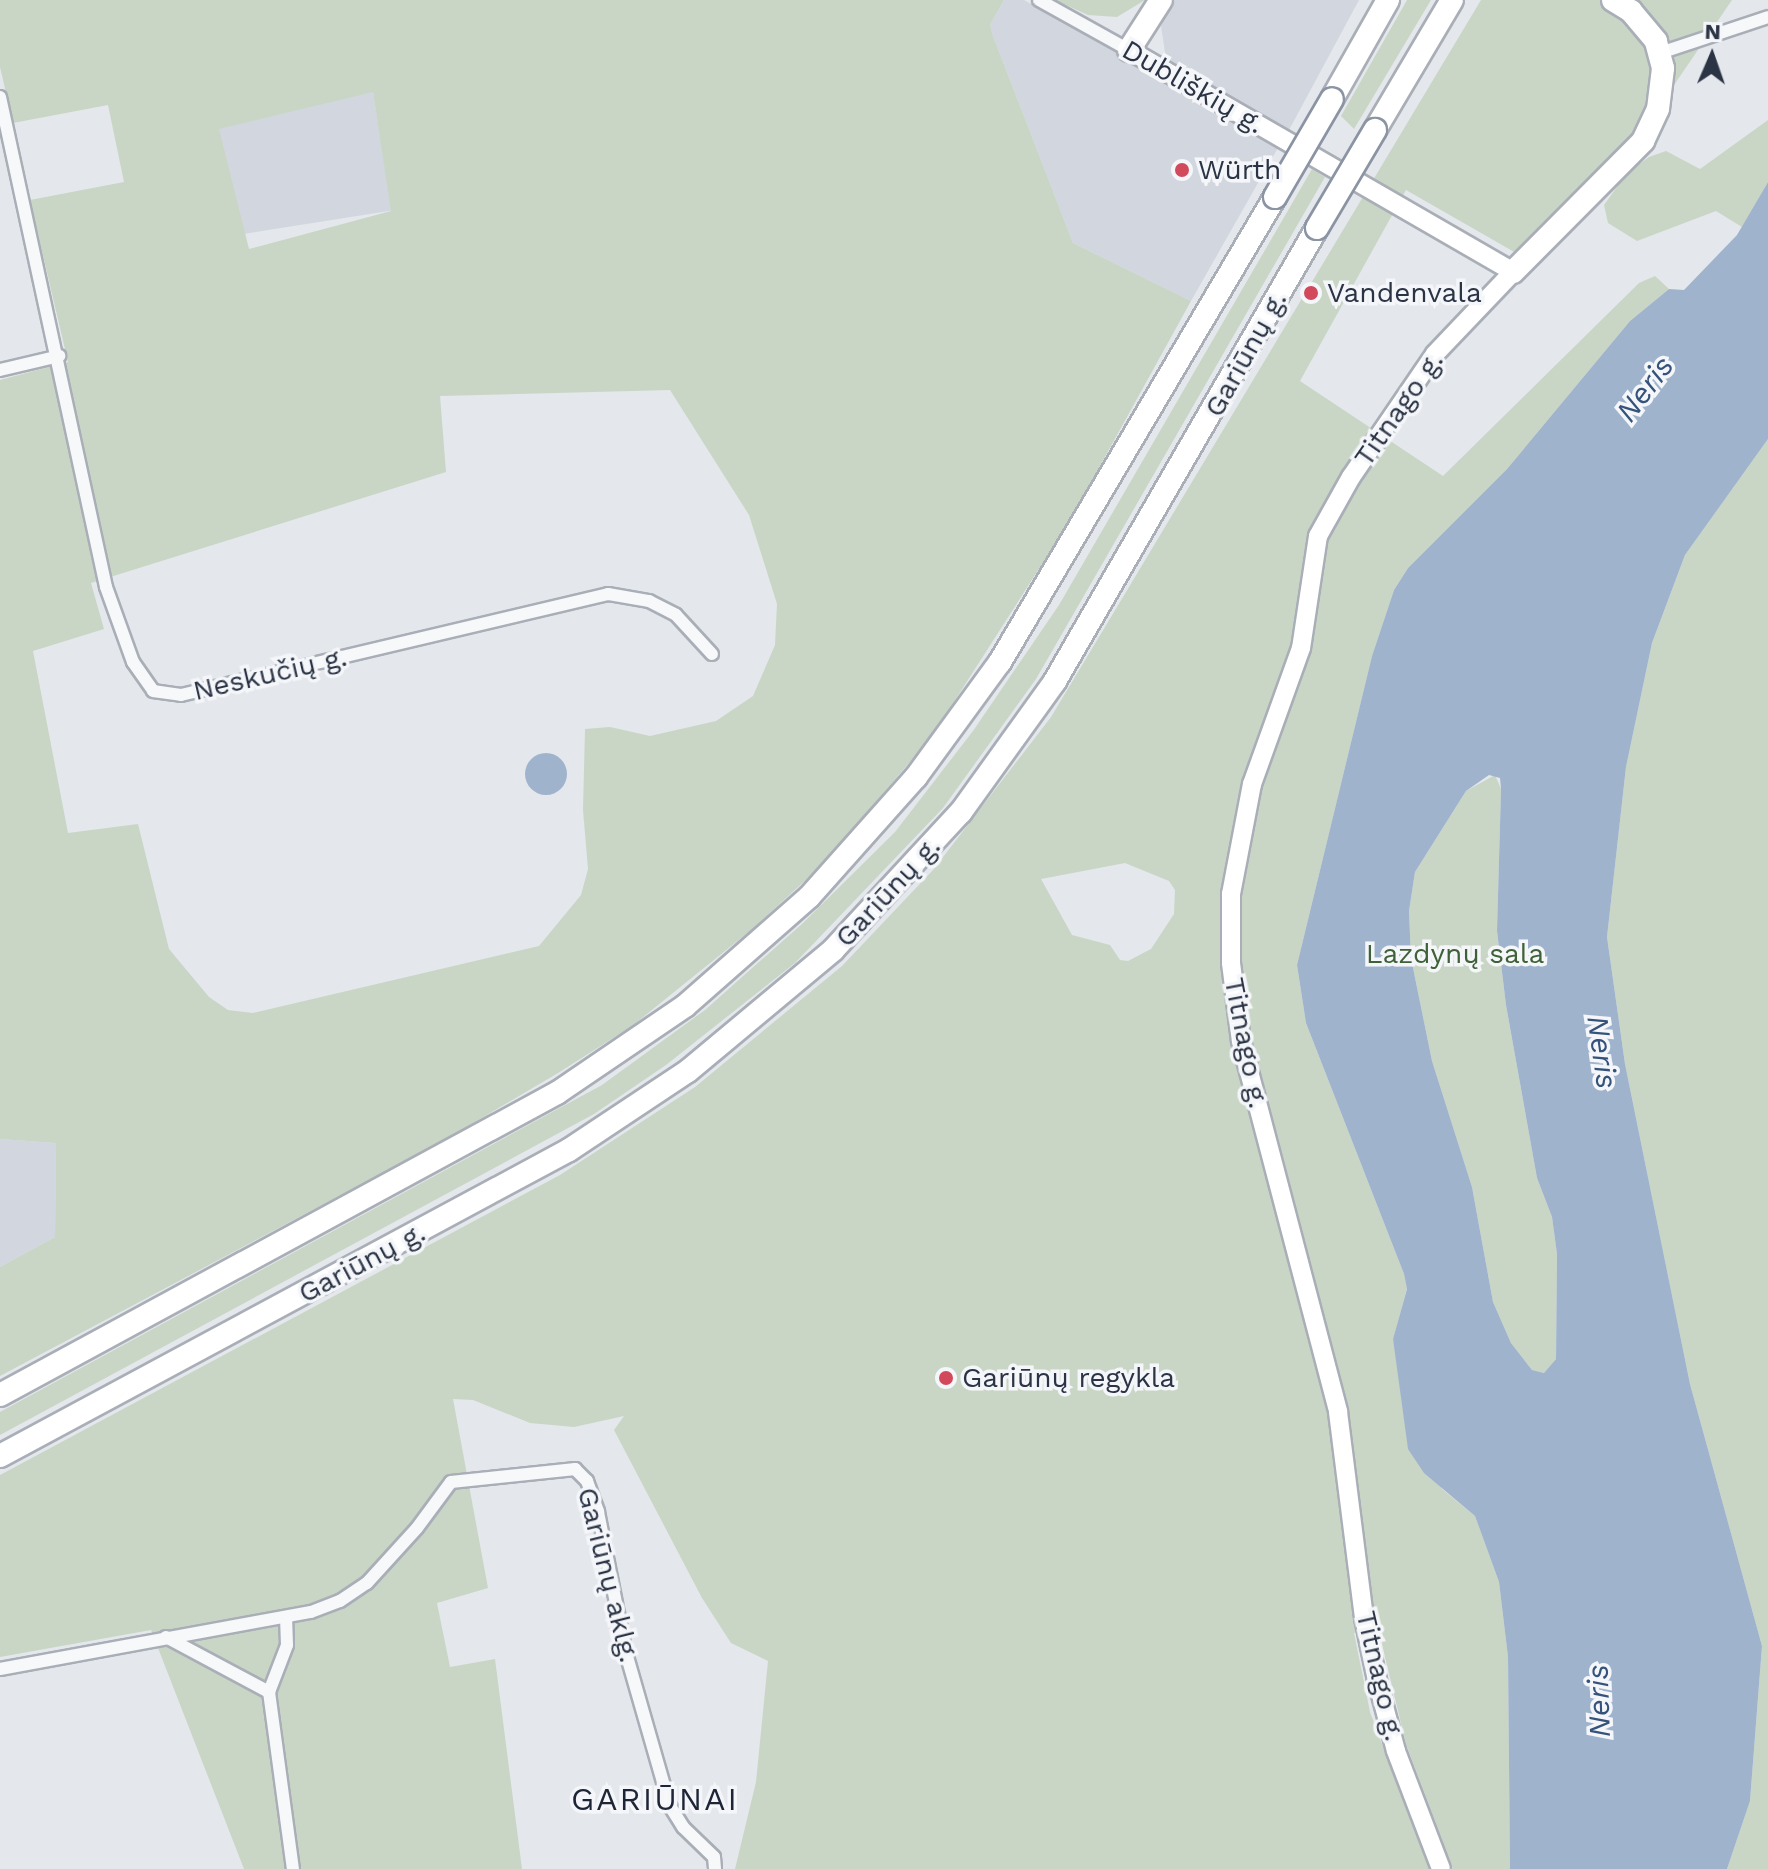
<!DOCTYPE html>
<meta charset="utf-8">
<style>
body{margin:0}
#map{position:relative;width:1768px;height:1869px;overflow:hidden;background:#e4e7ec;font-family:"Work Sans",sans-serif}
div>[style]{position:absolute}
.built>*{inset:0;background:#d2d6de;transform-origin:0 0}
.green>*{inset:0;background:#c9d6c5}
.water>*{inset:0;background:#9fb4cc}
.round{border-radius:50%}
.roads{filter:drop-shadow(2px 0 #a9aeb7) drop-shadow(-2px 0 #a9aeb7) drop-shadow(0 2px #a9aeb7) drop-shadow(0 -2px #a9aeb7)}
.street>*{height:12px;margin:-6px;padding:0 6px;transform-origin:6px;border-radius:6px;background:#f7f8fa}
.secondary>*{height:18px;margin:-9px;padding:0 9px;transform-origin:9px;border-radius:9px;background:#fff}
.highway>*{height:22px;margin:-11px;padding:0 11px;transform-origin:11px;border-radius:11px;background:#fff}
.bridges{filter:drop-shadow(2px 0 #8b94a3) drop-shadow(-2px 0 #8b94a3) drop-shadow(0 2px #8b94a3) drop-shadow(0 -2px #8b94a3)}
.highway-bridge>*{height:22px;margin:-11px;padding:0 11px;transform-origin:11px;border-radius:11px;background:#fff}
.dots>*{width:22px;height:22px;translate:-50% -50%;box-sizing:border-box;border:4px solid #f4f6f9;border-radius:50%}
span{translate:-50% -50%;white-space:nowrap;text-align:center;line-height:1.15;-webkit-text-stroke:7px #f4f6f9;paint-order:stroke}
.street-label{font-size:28px;color:#2b3445}
.poi-label{font-size:28px;color:#2b3445}
.left{translate:0 -50%;text-align:left}
.park-label{font-size:28px;color:#3f6138}
.water-label{font-size:30px;color:#34527a;font-style:italic}
.quarter-label{font-size:32px;color:#1d2536;letter-spacing:2px}
.north{position:absolute;left:1672px;top:16px;width:80px;height:80px;-webkit-text-stroke:6px #f4f6f9;paint-order:stroke;rotate:2deg;font-size:22px;font-weight:700;line-height:32px;text-align:center;color:#2b3445}
.north::after{content:'';display:block;margin:auto;width:28px;height:36px;background:#2b3445;clip-path:polygon(50% 0,100% 100%,50% 72%,0 100%)}
</style>
<div id="map">
<div class="built">
<div style="clip-path:polygon(1004px 0,1024px 0,1279px 146px,1191px 301px,1073px 243px,993px 36px,990px 25px)"></div>
<div style="clip-path:polygon(1175px 0,1359px 0,1289px 130px,1166px 59px,1161px 26px)"></div>
<div style="left:373px;top:92px;width:120px;height:158px;rotate:81deg"></div>
<div style="clip-path:polygon(0 1139px,56px 1143px,55px 1237px,0 1267px)"></div>
</div>
<div class="green">
<div style="clip-path:polygon(evenodd,0 0,1004px 0,990px 25px,993px 36px,1073px 243px,1191px 301px,1069px 522px,932px 736px,822px 865px,751px 930px,632px 1026px,558px 1073px,446px 1139px,0 1376px,0 1267px,55px 1237px,56px 1143px,0 1139px,0 380px,68px 362px,30px 200px,124px 182px,108px 105px,13px 123px,0 67px,0 0,373px 92px,391px 211px,249px 249px,219px 129px,373px 92px,0 0,670px 390px,749px 515px,777px 604px,775px 645px,753px 696px,716px 721px,650px 736px,610px 727px,585px 729px,583px 810px,588px 869px,581px 895px,539px 946px,253px 1013px,228px 1010px,209px 997px,169px 949px,138px 824px,68px 833px,33px 651px,104px 629px,91px 583px,446px 472px,440px 396px,670px 390px)"></div>
<div style="clip-path:polygon(1055px 0,1145px 0,1117px 17px,1088px 15px)"></div>
<div style="clip-path:polygon(1407px 0,1431px 0,1354px 129px,1341px 116px)"></div>
<div style="clip-path:polygon(evenodd,1481px 0,1732px 0,1644px 129px,1516px 253px,1406px 190px,1300px 381px,1443px 476px,1639px 283px,1655px 276px,1669px 289px,1630px 321px,1507px 469px,1408px 568px,1394px 590px,1372px 656px,1297px 965px,1306px 1023px,1404px 1274px,1407px 1288px,1393px 1340px,1442px 1489px,1475px 1516px,1499px 1582px,1508px 1657px,1510px 1869px,1453px 1869px,1406px 1744px,1377px 1624px,1354px 1633px,1370px 1712px,1429px 1869px,735px 1869px,756px 1782px,768px 1661px,731px 1643px,702px 1598px,614px 1430px,624px 1416px,574px 1427px,530px 1423px,473px 1400px,453px 1399px,488px 1588px,437px 1603px,450px 1667px,495px 1659px,522px 1869px,244px 1869px,151px 1630px,0 1657px,0 1475px,560px 1175px,695px 1087px,842px 966px,933px 870px,1051px 717px,1481px 0,1125px 863px,1169px 881px,1175px 890px,1174px 914px,1151px 949px,1128px 961px,1120px 960px,1110px 945px,1072px 935px,1041px 879px,1125px 863px)"></div>
<div style="clip-path:polygon(1768px 120px,1768px 182px,1742px 227px,1716px 211px,1637px 241px,1608px 223px,1604px 205px,1627px 173px,1649px 157px,1666px 151px,1700px 169px)"></div>
<div style="clip-path:polygon(1312px 169px,1325px 177px,1036px 679px,943px 808px,795px 963px,666px 1065px,594px 1114px,0 1435px,0 1412px,602px 1085px,705px 1010px,803px 923px,895px 832px,973px 731px,1059px 605px)"></div>
<div style="clip-path:polygon(1768px 439px,1768px 1869px,1727px 1869px,1750px 1801px,1762px 1646px,1690px 1384px,1625px 1064px,1607px 937px,1626px 767px,1652px 643px,1685px 555px)"></div>
<div style="clip-path:polygon(1495px 775px,1501px 789px,1497px 932px,1506px 1005px,1537px 1178px,1552px 1217px,1557px 1254px,1556px 1359px,1544px 1373px,1532px 1370px,1511px 1343px,1493px 1302px,1472px 1187px,1432px 1061px,1411px 958px,1409px 911px,1415px 872px,1466px 791px)"></div>
</div>
<div class="water">
<div style="clip-path:polygon(evenodd,1768px 182px,1768px 439px,1685px 555px,1652px 643px,1626px 767px,1607px 937px,1625px 1064px,1690px 1384px,1762px 1646px,1750px 1801px,1727px 1869px,1510px 1869px,1508px 1657px,1499px 1582px,1475px 1516px,1424px 1473px,1408px 1449px,1393px 1339px,1407px 1289px,1404px 1274px,1306px 1023px,1297px 965px,1372px 656px,1394px 590px,1408px 568px,1507px 469px,1630px 321px,1669px 289px,1684px 290px,1737px 235px,1768px 182px,1489px 775px,1500px 778px,1501px 789px,1497px 931px,1506px 1005px,1537px 1178px,1552px 1217px,1557px 1254px,1556px 1359px,1544px 1373px,1532px 1370px,1511px 1343px,1493px 1302px,1472px 1187px,1432px 1061px,1411px 958px,1409px 911px,1415px 872px,1466px 791px,1489px 775px)"></div>
<div class="round" style="left:525px;top:753px;width:42px;height:42px"></div>
</div>
<div class="roads">
<div class="street">
<div style="left:1039px;top:0;width:103px;rotate:29.1deg"></div>
<div style="left:1660px;top:53px;width:114px;rotate:-18.4deg"></div>
<div style="left:0;top:97px;width:501px;rotate:77.79deg"></div>
<div style="left:106px;top:587px;width:80px;rotate:70.2deg"></div>
<div style="left:133px;top:662px;width:35px;rotate:55deg"></div>
<div style="left:153px;top:691px;width:28px;rotate:8deg"></div>
<div style="left:181px;top:695px;width:439px;rotate:-13.3deg"></div>
<div style="left:608px;top:594px;width:42px;rotate:9.7deg"></div>
<div style="left:649px;top:601px;width:30px;rotate:27deg"></div>
<div style="left:676px;top:615px;width:53px;rotate:47.3deg"></div>
<div style="left:0;top:370px;width:61px;rotate:-13.3deg"></div>
<div style="left:166px;top:1637px;width:117px;rotate:28.1deg"></div>
<div style="left:269px;top:1692px;width:179px;rotate:82.3deg"></div>
<div style="left:0;top:1669px;width:316px;rotate:-10.4deg"></div>
<div style="left:311px;top:1612px;width:31px;rotate:-21deg"></div>
<div style="left:340px;top:1601px;width:32px;rotate:-34deg"></div>
<div style="left:367px;top:1583px;width:74px;rotate:-47.7deg"></div>
<div style="left:417px;top:1528px;width:57px;rotate:-53.5deg"></div>
<div style="left:451px;top:1482px;width:125px;rotate:-6deg"></div>
<div style="left:575px;top:1469px;width:17px;rotate:45deg"></div>
<div style="left:587px;top:1481px;width:33px;rotate:70deg"></div>
<div style="left:598px;top:1512px;width:144px;rotate:78.8deg"></div>
<div style="left:626px;top:1653px;width:159px;rotate:74deg"></div>
<div style="left:670px;top:1806px;width:25px;rotate:58deg"></div>
<div style="left:683px;top:1827px;width:43px;rotate:44.1deg"></div>
<div style="left:714px;top:1857px;width:12px;rotate:85deg"></div>
<div style="left:269px;top:1692px;width:50px;rotate:-69deg"></div>
<div style="left:287px;top:1645px;width:26px;rotate:-92deg"></div>
</div>
<div class="secondary">
<div style="left:1129px;top:50px;width:444px;rotate:30deg"></div>
<div style="left:1513px;top:272px;width:113px;rotate:133.6deg"></div>
<div style="left:1435px;top:354px;width:149px;rotate:124.3deg"></div>
<div style="left:1351px;top:477px;width:68px;rotate:119.2deg"></div>
<div style="left:1318px;top:536px;width:113px;rotate:98.6deg"></div>
<div style="left:1301px;top:648px;width:145px;rotate:109.8deg"></div>
<div style="left:1252px;top:784px;width:112px;rotate:100.8deg"></div>
<div style="left:1231px;top:894px;width:69px;rotate:90deg"></div>
<div style="left:1231px;top:963px;width:79px;rotate:82.7deg"></div>
<div style="left:1241px;top:1041px;width:383px;rotate:75.3deg"></div>
<div style="left:1338px;top:1412px;width:208px;rotate:82.8deg"></div>
<div style="left:1364px;top:1618px;width:63px;rotate:78.2deg"></div>
<div style="left:1377px;top:1680px;width:73px;rotate:75deg"></div>
<div style="left:1396px;top:1751px;width:126px;rotate:69.1deg"></div>
</div>
<div class="highway">
<div style="left:1129px;top:50px;width:59px;rotate:-57.4deg"></div>
<div style="left:1332px;top:99px;width:114px;rotate:-60.5deg"></div>
<div style="left:1375px;top:130px;width:151px;rotate:-59.4deg"></div>
<div style="left:1513px;top:272px;width:185px;rotate:-45.2deg"></div>
<div style="left:1643px;top:141px;width:35px;rotate:-65deg"></div>
<div style="left:1658px;top:109px;width:41px;rotate:-83deg"></div>
<div style="left:1663px;top:68px;width:28px;rotate:-105deg"></div>
<div style="left:1656px;top:41px;width:39px;rotate:-130deg"></div>
<div style="left:1631px;top:11px;width:21px;rotate:-149deg"></div>
<div style="left:0;top:1395px;width:634px;rotate:-28.47deg"></div>
<div style="left:557px;top:1093px;width:155px;rotate:-34.2deg"></div>
<div style="left:685px;top:1006px;width:165px;rotate:-41.3deg"></div>
<div style="left:809px;top:897px;width:161px;rotate:-48.3deg"></div>
<div style="left:916px;top:777px;width:142px;rotate:-53.9deg"></div>
<div style="left:1000px;top:662px;width:540px;rotate:-59.4deg"></div>
<div style="left:0;top:1456px;width:646px;rotate:-28.27deg"></div>
<div style="left:569px;top:1150px;width:143px;rotate:-33.6deg"></div>
<div style="left:688px;top:1071px;width:189px;rotate:-39.8deg"></div>
<div style="left:833px;top:950px;width:188px;rotate:-47.2deg"></div>
<div style="left:961px;top:812px;width:161px;rotate:-54.3deg"></div>
<div style="left:1055px;top:681px;width:523px;rotate:-59.96deg"></div>
</div>
</div>
<div class="bridges">
<div class="highway-bridge">
<div style="left:1275px;top:197px;width:113px;rotate:-59.8deg"></div>
<div style="left:1317px;top:228px;width:114px;rotate:-59.4deg"></div>
</div>
</div>
<div class="dots">
<div style="left:1182px;top:170px;background:#d1495b"></div>
<div style="left:1311px;top:293px;background:#d1495b"></div>
<div style="left:946px;top:1378px;background:#d1495b"></div>
</div>
<div class="street-label">
<span style="left:1193px;top:87px;rotate:30deg">Dubliškių g.</span>
<span style="left:1246px;top:354px;rotate:-61deg">Gariūnų g.</span>
<span style="left:1399px;top:409px;rotate:-55deg">Titnago g.</span>
<span style="left:270px;top:674px;rotate:-13deg">Neskučių g.</span>
<span style="left:888px;top:892px;rotate:-47deg">Gariūnų g.</span>
<span style="left:1246px;top:1043px;rotate:79deg">Titnago g.</span>
<span style="left:362px;top:1263px;rotate:-28deg">Gariūnų g.</span>
<span style="left:608px;top:1575px;rotate:76deg">Gariūnų aklg.</span>
<span style="left:1380px;top:1676px;rotate:77deg">Titnago g.</span>
</div>
<div class="poi-label">
<span class="left" style="left:1198px;top:170px">Würth</span>
<span class="left" style="left:1327px;top:293px">Vandenvala</span>
<span class="left" style="left:962px;top:1378px">Gariūnų regykla</span>
</div>
<div class="park-label">
<span style="left:1455px;top:954px">Lazdynų sala</span>
</div>
<div class="water-label">
<span style="left:1645px;top:389px;rotate:-53deg">Neris</span>
<span style="left:1602px;top:1052px;rotate:82deg">Neris</span>
<span style="left:1599px;top:1701px;rotate:-92deg">Neris</span>
</div>
<div class="quarter-label">
<span style="left:655px;top:1799px">GARIŪNAI</span>
</div>
<div class="north">N</div>
</div>
